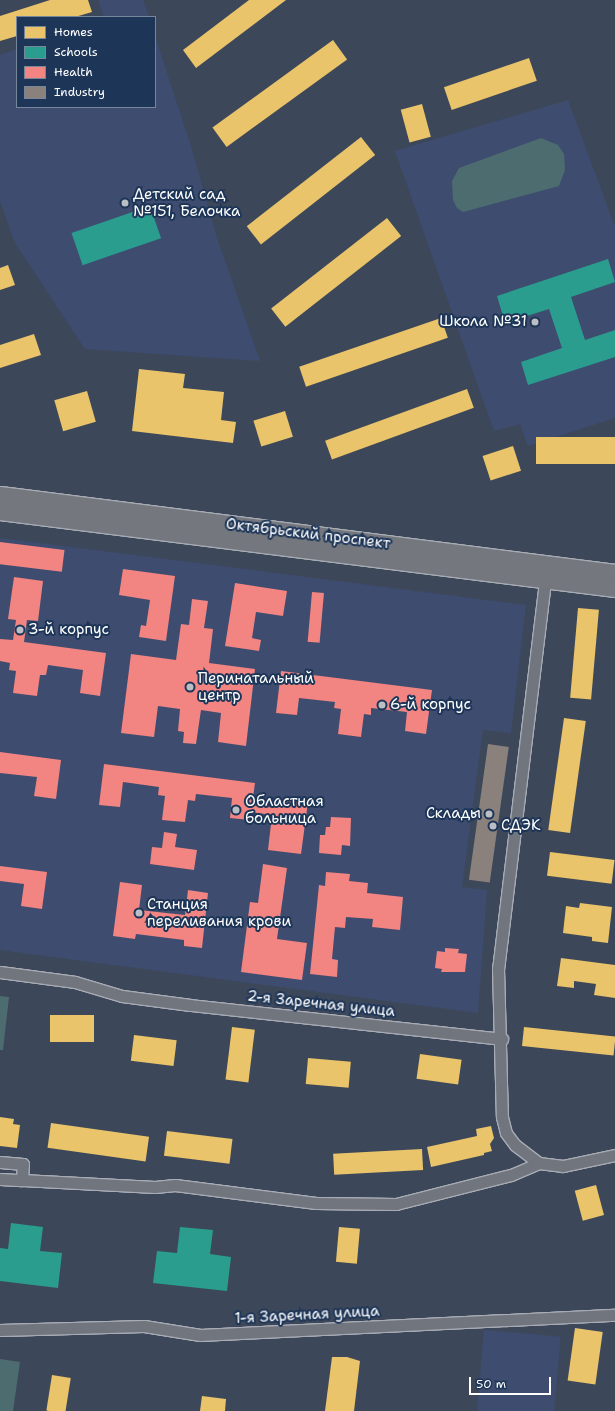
<!DOCTYPE html>
<meta charset="utf-8">
<style>
body{margin:0}
#map{position:relative;width:615px;height:1411px;overflow:hidden;background:#3d475a;font-family:"Shantell Sans",sans-serif}
div>[style]{position:absolute}
.built>*{inset:0;background:#3e4c6f;transform-origin:0 0}
.green>*{inset:0;background:#4d6c70}
.homes>*{inset:0;background:#e9c46a;transform-origin:0 0}
.schools>*{inset:0;background:#2a9d8f;transform-origin:0 0}
.health>*{inset:0;background:#f28482;transform-origin:0 0}
.industry>*{inset:0;background:#8a817c;transform-origin:0 0}
.roads{filter:drop-shadow(1px 0 #a8acb5) drop-shadow(-1px 0 #a8acb5) drop-shadow(0 1px #a8acb5) drop-shadow(0 -1px #a8acb5)}
.street>*{height:11px;margin:-5.5px;padding:0 5.5px;transform-origin:5.5px;border-radius:5.5px;background:#70757e}
.primary>*{height:17px;margin:-8.5px;padding:0 8.5px;transform-origin:8.5px;border-radius:8.5px;background:#74787e}
.dots>*{width:11px;height:11px;translate:-50% -50%;box-sizing:border-box;border:2px solid #1d3557;border-radius:50%}
span{translate:-50% -50%;white-space:nowrap;text-align:center;line-height:1.15;-webkit-text-stroke:4px #1d3557;paint-order:stroke}
.poi-label{font-size:15px;color:#fff}
.left{translate:0 -50%;text-align:left}
.right{translate:-100% -50%;text-align:right}
.street-label{font-size:15px;color:#fff}
.legend{position:absolute;left:16px;top:16px;width:140px;height:92px;box-sizing:border-box;background:#1d3557;border:1px solid #77869a;margin:0;padding:5px 7px;list-style:none;font-size:12px;color:#fff}
.legend li{display:flex;align-items:center;gap:8px;height:20px}
.legend b{width:20px;border:1px solid #77869a}
.scale{position:absolute;left:469px;top:1377px;width:82px;height:18px;box-sizing:border-box;border:2px solid #fff;border-top:0;padding-left:5px;font-size:12px;line-height:14px;white-space:nowrap;color:#fff;-webkit-text-stroke:3px #1d3557;paint-order:stroke}
</style>
<div id="map">
<div class="built">
<div style="clip-path:polygon(98px 0,143px 0,149px 17px,104px 17px)"></div>
<div style="clip-path:polygon(155px 36px,191px 146px,216px 235px,260px 361px,85px 349px,15px 243px,0 201px,0 55px,17px 49px,17px 107px,155px 107px)"></div>
<div style="clip-path:polygon(568px 100px,615px 227px,615px 418px,528px 446px,520px 424px,494px 431px,395px 151px)"></div>
<div style="clip-path:polygon(0 538px,526px 605px,511px 733px,483px 730px,462px 887px,487px 890px,478px 1013px,0 950px)"></div>
<div style="left:484px;top:1330px;width:77px;height:81px;rotate:5deg"></div>
</div>
<div class="green">
<div style="clip-path:polygon(541px 138px,558px 145px,564px 154px,565px 170px,559px 186px,463px 212px,457px 208px,453px 200px,452px 181px,459px 168px)"></div>
<div style="clip-path:polygon(0 996px,9px 997px,3px 1050px,0 1050px)"></div>
<div style="clip-path:polygon(0 1359px,20px 1362px,13px 1411px,0 1411px)"></div>
</div>
<div class="homes">
<div style="clip-path:polygon(50px 0,88px 0,92px 12px,75px 17px,17px 17px,17px 36px,0 41px,0 16px)"></div>
<div style="clip-path:polygon(249px 0,286px 0,196px 68px,183px 50px)"></div>
<div style="left:333px;top:40px;width:24px;height:149px;rotate:54deg"></div>
<div style="left:529px;top:58px;width:24px;height:90px;rotate:71deg"></div>
<div style="left:422px;top:104px;width:34px;height:22px;rotate:75deg"></div>
<div style="left:361px;top:137px;width:23px;height:145px;rotate:52deg"></div>
<div style="left:387px;top:218px;width:23px;height:147px;rotate:52deg"></div>
<div style="clip-path:polygon(8px 265px,15px 285px,0 290px,0 268px)"></div>
<div style="left:441px;top:318px;width:21px;height:150px;rotate:71deg"></div>
<div style="clip-path:polygon(34px 334px,41px 355px,0 368px,0 345px)"></div>
<div style="clip-path:polygon(139px 369px,185px 374px,183px 388px,224px 392px,221px 420px,236px 422px,233px 443px,132px 431px)"></div>
<div style="left:467px;top:389px;width:20px;height:151px;rotate:70deg"></div>
<div style="left:87px;top:391px;width:32px;height:34px;rotate:74deg"></div>
<div style="left:285px;top:411px;width:27px;height:33px;rotate:73deg"></div>
<div style="left:615px;top:437px;width:27px;height:79px;rotate:90deg"></div>
<div style="left:513px;top:446px;width:26px;height:32px;rotate:72deg"></div>
<div style="left:578px;top:608px;width:21px;height:90px;rotate:5deg"></div>
<div style="left:564px;top:718px;width:22px;height:113px;rotate:8deg"></div>
<div style="left:550px;top:852px;width:65px;height:24px;rotate:7deg"></div>
<div style="clip-path:polygon(580px 903px,612px 907px,608px 943px,592px 941px,592px 937px,563px 933px,566px 906px,579px 908px)"></div>
<div style="clip-path:polygon(561px 958px,615px 965px,615px 998px,594px 995px,596px 984px,574px 981px,574px 988px,557px 986px)"></div>
<div style="left:94px;top:1015px;width:27px;height:44px;rotate:90deg"></div>
<div style="left:232px;top:1027px;width:23px;height:53px;rotate:7deg"></div>
<div style="left:524px;top:1027px;width:92px;height:19px;rotate:6deg"></div>
<div style="left:134px;top:1035px;width:43px;height:26px;rotate:7deg"></div>
<div style="left:420px;top:1054px;width:42px;height:25px;rotate:8deg"></div>
<div style="left:308px;top:1058px;width:43px;height:26px;rotate:5deg"></div>
<div style="clip-path:polygon(0 1117px,14px 1119px,13px 1124px,20px 1125px,17px 1148px,0 1146px)"></div>
<div style="left:51px;top:1123px;width:99px;height:25px;rotate:8deg"></div>
<div style="clip-path:polygon(491px 1126px,494px 1138px,490px 1144px,492px 1151px,484px 1153px,484px 1155px,431px 1167px,427px 1147px,477px 1136px,476px 1129px)"></div>
<div style="left:167px;top:1131px;width:66px;height:25px;rotate:7deg"></div>
<div style="left:422px;top:1149px;width:21px;height:89px;rotate:87deg"></div>
<div style="left:596px;top:1185px;width:31px;height:22px;rotate:75deg"></div>
<div style="left:339px;top:1227px;width:21px;height:35px;rotate:5deg"></div>
<div style="left:575px;top:1328px;width:28px;height:53px;rotate:8deg"></div>
<div style="clip-path:polygon(332px 1357px,347px 1357px,360px 1361px,354px 1411px,325px 1411px)"></div>
<div style="left:52px;top:1375px;width:19px;height:36px;rotate:9deg"></div>
<div style="clip-path:polygon(202px 1396px,226px 1399px,225px 1411px,200px 1411px)"></div>
</div>
<div class="schools">
<div style="left:150px;top:206px;width:34px;height:83px;rotate:71deg"></div>
<div style="clip-path:polygon(608px 259px,615px 282px,571px 297px,585px 340px,615px 330px,615px 357px,528px 385px,521px 362px,562px 348px,549px 309px,505px 323px,497px 296px)"></div>
<div style="clip-path:polygon(11px 1223px,43px 1227px,40px 1251px,62px 1253px,58px 1288px,0 1281px,0 1248px,8px 1249px)"></div>
<div style="clip-path:polygon(180px 1227px,213px 1230px,210px 1254px,231px 1257px,227px 1291px,153px 1283px,157px 1251px,177px 1253px)"></div>
</div>
<div class="health">
<div style="left:0;top:542px;width:65px;height:22px;rotate:7deg"></div>
<div style="clip-path:polygon(123px 569px,175px 576px,166px 641px,139px 637px,141px 625px,146px 626px,150px 600px,119px 595px)"></div>
<div style="clip-path:polygon(14px 577px,43px 581px,38px 621px,27px 620px,24px 642px,106px 653px,100px 696px,80px 693px,83px 670px,48px 665px,46px 675px,40px 675px,37px 696px,13px 693px,16px 671px,9px 670px,10px 663px,0 661px,0 639px,13px 640px,16px 620px,8px 619px)"></div>
<div style="clip-path:polygon(235px 583px,287px 591px,283px 616px,256px 612px,252px 638px,261px 640px,259px 651px,225px 646px)"></div>
<div style="left:312px;top:592px;width:12px;height:50px;rotate:5deg"></div>
<div style="clip-path:polygon(192px 599px,208px 601px,204px 628px,213px 629px,209px 663px,255px 669px,246px 746px,218px 742px,221px 713px,201px 710px,196px 744px,183px 743px,184px 732px,178px 731px,180px 709px,158px 706px,154px 737px,121px 733px,131px 654px,176px 660px,181px 624px,189px 625px)"></div>
<div style="clip-path:polygon(281px 671px,432px 690px,426px 734px,405px 731px,407px 712px,371px 708px,371px 715px,364px 714px,361px 737px,338px 734px,341px 709px,334px 708px,335px 702px,299px 698px,297px 715px,276px 713px)"></div>
<div style="clip-path:polygon(0 752px,61px 760px,56px 799px,34px 796px,37px 777px,0 773px)"></div>
<div style="clip-path:polygon(104px 764px,255px 783px,252px 805px,274px 808px,275px 798px,308px 802px,301px 854px,268px 850px,272px 815px,251px 812px,250px 820px,230px 818px,232px 798px,196px 794px,195px 801px,188px 800px,185px 822px,162px 820px,165px 796px,158px 795px,159px 787px,123px 782px,120px 807px,99px 805px)"></div>
<div style="clip-path:polygon(331px 817px,351px 818px,350px 846px,342px 845px,341px 855px,319px 853px,320px 835px,325px 835px,326px 827px,330px 827px)"></div>
<div style="clip-path:polygon(164px 832px,177px 834px,175px 847px,197px 850px,194px 870px,150px 864px,152px 847px,162px 848px)"></div>
<div style="clip-path:polygon(263px 864px,287px 868px,277px 939px,307px 943px,302px 980px,241px 972px,250px 902px,258px 903px)"></div>
<div style="clip-path:polygon(0 866px,47px 872px,42px 909px,21px 906px,24px 884px,0 881px)"></div>
<div style="clip-path:polygon(326px 872px,350px 874px,349px 881px,368px 883px,367px 893px,403px 897px,400px 930px,372px 927px,373px 919px,346px 917px,345px 928px,335px 927px,332px 959px,338px 960px,337px 977px,310px 974px,319px 885px,325px 886px)"></div>
<div style="clip-path:polygon(120px 882px,142px 885px,139px 910px,185px 915px,188px 890px,208px 893px,202px 948px,184px 946px,184px 940px,136px 934px,135px 939px,113px 936px)"></div>
<div style="clip-path:polygon(445px 948px,459px 949px,458px 953px,467px 954px,465px 972px,441px 972px,442px 969px,435px 968px,437px 951px,445px 952px)"></div>
</div>
<div class="industry">
<div style="left:488px;top:744px;width:21px;height:137px;rotate:8deg"></div>
</div>
<div class="roads">
<div class="street">
<div style="left:546px;top:573px;width:398px;rotate:96.9deg"></div>
<div style="left:498px;top:968px;width:149px;rotate:88.5deg"></div>
<div style="left:502px;top:1117px;width:16px;rotate:76deg"></div>
<div style="left:506px;top:1133px;width:15px;rotate:53deg"></div>
<div style="left:515px;top:1145px;width:30px;rotate:37deg"></div>
<div style="left:539px;top:1163px;width:24px;rotate:7deg"></div>
<div style="left:563px;top:1166px;width:53px;rotate:-11.9deg"></div>
<div style="left:0;top:972px;width:76px;rotate:7.6deg"></div>
<div style="left:75px;top:982px;width:49px;rotate:16.6deg"></div>
<div style="left:122px;top:996px;width:69px;rotate:7.5deg"></div>
<div style="left:190px;top:1005px;width:314px;rotate:6.2deg"></div>
<div style="left:0;top:1162px;width:23px;rotate:5deg"></div>
<div style="left:23px;top:1164px;width:16px;rotate:94deg"></div>
<div style="left:22px;top:1180px;width:133px;rotate:3deg"></div>
<div style="left:155px;top:1187px;width:20px;rotate:-6deg"></div>
<div style="left:175px;top:1185px;width:142px;rotate:7.3deg"></div>
<div style="left:316px;top:1203px;width:80px;rotate:0.7deg"></div>
<div style="left:396px;top:1204px;width:119px;rotate:-14.2deg"></div>
<div style="left:511px;top:1175px;width:30px;rotate:-23deg"></div>
<div style="left:0;top:1179px;width:22px;rotate:3deg"></div>
<div style="left:0;top:1330px;width:144px;rotate:-1.6deg"></div>
<div style="left:144px;top:1326px;width:57px;rotate:9.1deg"></div>
<div style="left:200px;top:1335px;width:415px;rotate:-2.8deg"></div>
</div>
<div class="primary">
<div style="left:0;top:495px;width:620px;rotate:7.23deg"></div>
<div style="left:0;top:511px;width:620px;rotate:7.14deg"></div>
</div>
</div>
<div class="dots">
<div style="left:125px;top:203px;background:#bbbfc5"></div>
<div style="left:535px;top:322px;background:#bbbfc5"></div>
<div style="left:20px;top:630px;background:#bbbfc5"></div>
<div style="left:190px;top:687px;background:#bbbfc5"></div>
<div style="left:382px;top:705px;background:#bbbfc5"></div>
<div style="left:236px;top:810px;background:#bbbfc5"></div>
<div style="left:489px;top:814px;background:#bbbfc5"></div>
<div style="left:493px;top:826px;background:#bbbfc5"></div>
<div style="left:139px;top:913px;background:#bbbfc5"></div>
</div>
<div class="poi-label">
<span class="left" style="left:133px;top:203px">Детский сад<br>№151, Белочка</span>
<span class="right" style="left:527px;top:322px">Школа №31</span>
<span class="left" style="left:28px;top:630px">3-й корпус</span>
<span class="left" style="left:198px;top:687px">Перинатальный<br>центр</span>
<span class="left" style="left:390px;top:705px">6-й корпус</span>
<span class="left" style="left:245px;top:810px">Областная<br>больница</span>
<span class="right" style="left:481px;top:814px">Склады</span>
<span class="left" style="left:501px;top:826px">СДЭК</span>
<span class="left" style="left:147px;top:913px">Станция<br>переливания крови</span>
</div>
<div class="street-label">
<span style="left:308px;top:534px;rotate:7deg">Октябрьский проспект</span>
<span style="left:321px;top:1004px;rotate:6deg">2-я Заречная улица</span>
<span style="left:307px;top:1315px;rotate:-3deg">1-я Заречная улица</span>
</div>
<ul class="legend">
<li><b style="height:11px;background:#e9c46a"></b>Homes</li>
<li><b style="height:11px;background:#2a9d8f"></b>Schools</li>
<li><b style="height:11px;background:#f28482"></b>Health</li>
<li><b style="height:11px;background:#8a817c"></b>Industry</li>
</ul>
<div class="scale">50 m</div>
</div>
